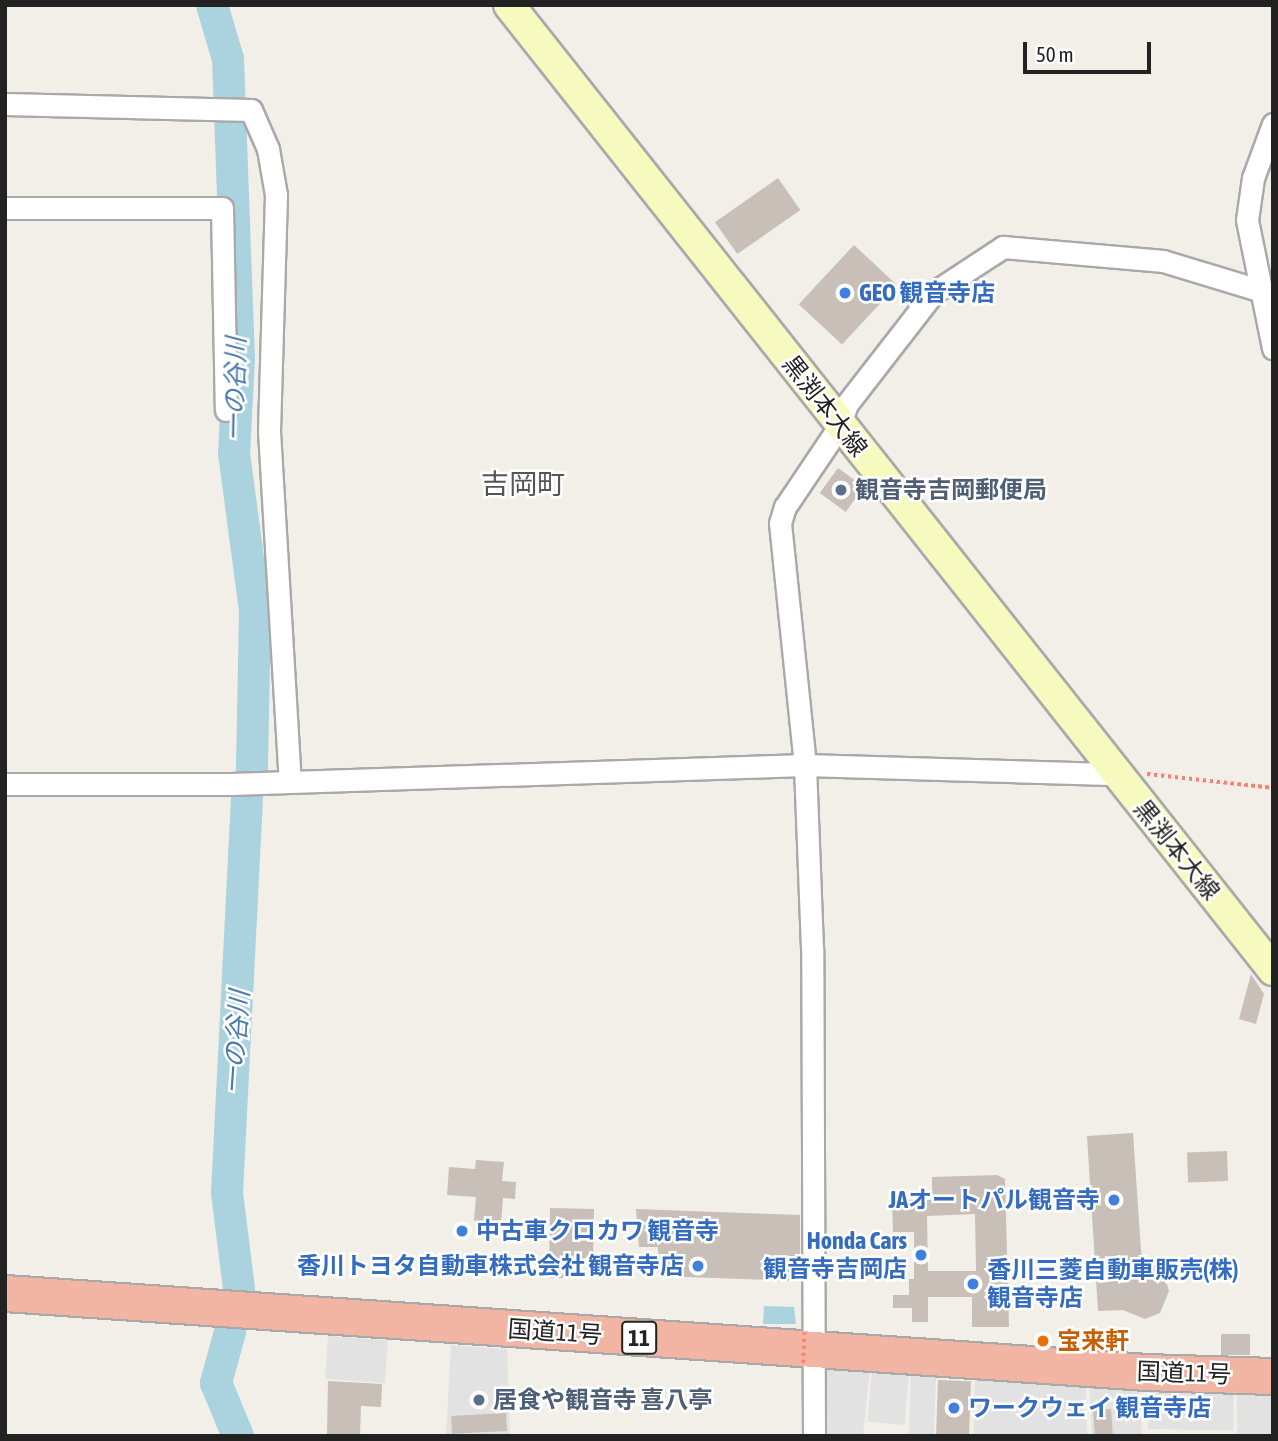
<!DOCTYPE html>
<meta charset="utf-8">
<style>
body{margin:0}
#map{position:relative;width:1278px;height:1441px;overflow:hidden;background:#f2efe9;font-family:"Asap Condensed","Noto Sans JP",sans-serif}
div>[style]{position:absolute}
.parking>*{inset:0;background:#e2e2e2;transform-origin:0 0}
.water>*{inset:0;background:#aad3df}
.river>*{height:32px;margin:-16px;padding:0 16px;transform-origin:16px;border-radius:16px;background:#aad3df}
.building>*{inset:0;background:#c7bfb8;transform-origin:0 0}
.path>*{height:3.5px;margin-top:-1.75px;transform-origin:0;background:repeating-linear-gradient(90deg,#fa8072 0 3.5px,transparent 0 7px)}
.roads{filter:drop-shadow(2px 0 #a9a9a9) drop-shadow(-2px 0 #a9a9a9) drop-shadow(0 2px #a9a9a9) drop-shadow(0 -2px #a9a9a9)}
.minor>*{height:21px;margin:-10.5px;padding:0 10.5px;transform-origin:10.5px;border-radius:10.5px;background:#fff}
.secondary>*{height:30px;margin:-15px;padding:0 15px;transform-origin:15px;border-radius:15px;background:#f7fabf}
.trunk>*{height:35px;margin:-17.5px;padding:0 17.5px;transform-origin:17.5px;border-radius:17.5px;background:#f2b4a3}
.path-bridge>*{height:3.5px;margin-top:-1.75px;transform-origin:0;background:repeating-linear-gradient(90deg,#fa8072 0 3.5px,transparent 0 7px)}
.dots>*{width:19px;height:19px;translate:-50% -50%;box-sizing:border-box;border:4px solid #fff;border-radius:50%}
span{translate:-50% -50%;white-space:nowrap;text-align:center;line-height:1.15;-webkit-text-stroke:5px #fff;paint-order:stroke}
.shield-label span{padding:2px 5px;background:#fff;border:2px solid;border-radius:5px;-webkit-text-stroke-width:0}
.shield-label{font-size:23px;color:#222;font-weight:700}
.shop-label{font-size:24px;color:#366cbe;font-weight:700}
.left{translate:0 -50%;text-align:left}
.right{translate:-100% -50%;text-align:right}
.street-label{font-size:24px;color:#222}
.service-label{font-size:24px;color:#4e5e75;font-weight:700}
.food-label{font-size:24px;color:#c56008;font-weight:700}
.water-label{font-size:26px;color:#4a7aab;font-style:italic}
.quarter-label{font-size:28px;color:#555}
.frame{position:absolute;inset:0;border:7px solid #222;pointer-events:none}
.scale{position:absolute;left:1023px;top:42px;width:128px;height:32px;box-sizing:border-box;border:4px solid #222;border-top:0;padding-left:9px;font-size:21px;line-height:24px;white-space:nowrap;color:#222;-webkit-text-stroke:5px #fff;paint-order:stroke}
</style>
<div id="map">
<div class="parking">
<div style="left:328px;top:1336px;width:60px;height:43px;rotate:4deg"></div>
<div style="clip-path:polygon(451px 1345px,507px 1349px,510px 1435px,446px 1436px)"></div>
<div style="left:819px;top:1365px;width:51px;height:71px;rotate:6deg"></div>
<div style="left:872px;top:1370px;width:37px;height:52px;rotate:5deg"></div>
<div style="left:911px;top:1374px;width:25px;height:62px;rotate:2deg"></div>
<div style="clip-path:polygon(975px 1375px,1086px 1383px,1087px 1436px,974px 1436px)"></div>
<div style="clip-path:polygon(1089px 1382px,1140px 1386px,1142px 1436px,1092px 1436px)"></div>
<div style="left:1149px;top:1385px;width:85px;height:44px;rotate:1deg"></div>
<div style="left:1237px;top:1387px;width:36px;height:49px"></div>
</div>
<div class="water">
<div style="clip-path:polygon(764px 1306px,794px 1307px,796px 1324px,763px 1324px)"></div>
</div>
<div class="river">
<div style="left:212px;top:5px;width:56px;rotate:73.5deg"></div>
<div style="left:228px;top:59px;width:300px;rotate:87.9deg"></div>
<div style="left:239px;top:359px;width:94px;rotate:93deg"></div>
<div style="left:234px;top:453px;width:159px;rotate:82.4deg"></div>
<div style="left:255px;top:611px;width:162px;rotate:91.1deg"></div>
<div style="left:239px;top:1289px;width:97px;rotate:-97.1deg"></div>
<div style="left:227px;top:1193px;width:400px;rotate:-87.1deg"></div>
<div style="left:230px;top:1332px;width:53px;rotate:105.4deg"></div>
<div style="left:216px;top:1383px;width:57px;rotate:67.5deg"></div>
</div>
<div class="building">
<div style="left:778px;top:178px;width:39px;height:77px;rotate:55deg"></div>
<div style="left:854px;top:245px;width:59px;height:81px;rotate:43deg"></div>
<div style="left:838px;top:468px;width:32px;height:31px;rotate:36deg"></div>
<div style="clip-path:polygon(1251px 974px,1264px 994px,1256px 1024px,1239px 1019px)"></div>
<div style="clip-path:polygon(1133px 1133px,1142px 1265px,1161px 1264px,1169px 1291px,1160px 1313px,1145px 1319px,1123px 1310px,1098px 1311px,1087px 1136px)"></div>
<div style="left:1227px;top:1151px;width:30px;height:40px;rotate:88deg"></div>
<div style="clip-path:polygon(476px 1160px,504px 1162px,502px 1181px,516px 1182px,515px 1199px,503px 1198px,501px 1223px,474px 1221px,476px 1197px,447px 1195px,449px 1167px,475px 1169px)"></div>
<div style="clip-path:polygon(evenodd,997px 1175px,1005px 1179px,1009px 1327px,972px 1327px,972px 1297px,928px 1297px,928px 1322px,912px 1322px,912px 1308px,893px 1308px,893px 1295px,909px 1295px,909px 1279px,914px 1279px,914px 1232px,893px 1232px,892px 1200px,932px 1200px,932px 1177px,997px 1175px,975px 1214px,976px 1271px,928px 1271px,927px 1216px,975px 1214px)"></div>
<div style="clip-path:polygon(550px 1208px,594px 1209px,593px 1266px,581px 1265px,581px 1278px,549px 1278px)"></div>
<div style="clip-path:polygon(636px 1209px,800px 1215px,800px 1281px,658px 1276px,658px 1247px,639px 1247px)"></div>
<div style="left:1250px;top:1334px;width:21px;height:29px;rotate:90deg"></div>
<div style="left:938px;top:1380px;width:33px;height:56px;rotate:2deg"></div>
<div style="clip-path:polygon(328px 1381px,382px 1384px,381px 1407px,361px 1406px,360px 1436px,327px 1436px)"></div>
<div style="left:1111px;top:1409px;width:27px;height:18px;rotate:86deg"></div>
<div style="left:506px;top:1413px;width:18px;height:55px;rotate:87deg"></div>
</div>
<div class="path">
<div style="left:1147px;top:774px;width:127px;rotate:6.3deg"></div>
</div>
<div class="roads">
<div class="minor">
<div style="left:5px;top:104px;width:246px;rotate:1.4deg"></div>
<div style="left:251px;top:110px;width:43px;rotate:66.4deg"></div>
<div style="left:268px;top:149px;width:47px;rotate:80.1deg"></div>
<div style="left:276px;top:195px;width:236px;rotate:91.7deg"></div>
<div style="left:269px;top:431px;width:350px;rotate:86.6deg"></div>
<div style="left:1273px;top:124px;width:58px;rotate:110.3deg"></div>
<div style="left:1253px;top:178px;width:42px;rotate:98.1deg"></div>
<div style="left:1247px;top:220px;width:131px;rotate:78.5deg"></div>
<div style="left:5px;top:208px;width:217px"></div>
<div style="left:222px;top:208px;width:202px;rotate:88.9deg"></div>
<div style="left:5px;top:784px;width:226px"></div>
<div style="left:231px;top:784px;width:574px;rotate:-1.9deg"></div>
<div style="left:805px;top:765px;width:312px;rotate:1.7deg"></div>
<div style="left:814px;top:1436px;width:488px;rotate:-90.2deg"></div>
<div style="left:812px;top:948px;width:183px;rotate:-92.2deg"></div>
<div style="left:805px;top:765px;width:243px;rotate:-95.9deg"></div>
<div style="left:780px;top:523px;width:17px;rotate:-73deg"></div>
<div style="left:785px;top:507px;width:99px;rotate:-56.1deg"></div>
<div style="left:840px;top:425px;width:22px;rotate:-72deg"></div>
<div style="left:847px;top:404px;width:140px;rotate:-52.2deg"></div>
<div style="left:933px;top:293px;width:84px;rotate:-33.3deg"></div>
<div style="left:1003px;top:247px;width:161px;rotate:5deg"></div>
<div style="left:1163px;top:261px;width:103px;rotate:16.9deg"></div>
</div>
<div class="secondary">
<div style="left:509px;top:5px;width:1231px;rotate:51.63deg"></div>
</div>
<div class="trunk">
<div style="left:5px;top:1293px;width:1143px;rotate:3.96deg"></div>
<div style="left:1145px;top:1372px;width:128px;rotate:1.8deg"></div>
</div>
</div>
<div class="path-bridge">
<div style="left:803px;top:1363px;width:30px;rotate:-88deg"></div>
</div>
<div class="dots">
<div style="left:845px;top:293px;background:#3f7fe0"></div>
<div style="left:841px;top:490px;background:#5c6f8a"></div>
<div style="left:1114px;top:1200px;background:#3f7fe0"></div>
<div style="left:462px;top:1231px;background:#3f7fe0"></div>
<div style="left:921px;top:1255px;background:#3f7fe0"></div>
<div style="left:698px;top:1266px;background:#3f7fe0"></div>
<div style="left:973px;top:1284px;background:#3f7fe0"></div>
<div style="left:1043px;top:1341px;background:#e8710a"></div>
<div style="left:479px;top:1400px;background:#5c6f8a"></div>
<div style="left:954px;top:1408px;background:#3f7fe0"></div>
</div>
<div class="shield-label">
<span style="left:639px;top:1338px">11</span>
</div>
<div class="shop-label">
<span class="left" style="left:859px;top:293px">GEO 観音寺店</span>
<span class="right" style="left:1100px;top:1200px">JAオートパル観音寺</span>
<span class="left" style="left:476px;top:1231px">中古車クロカワ 観音寺</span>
<span class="right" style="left:907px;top:1255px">Honda Cars<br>観音寺吉岡店</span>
<span class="right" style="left:684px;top:1266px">香川トヨタ自動車株式会社 観音寺店</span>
<span class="left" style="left:987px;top:1284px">香川三菱自動車販売(株)<br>観音寺店</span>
<span class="left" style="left:968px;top:1408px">ワークウェイ 観音寺店</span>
</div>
<div class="street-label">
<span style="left:825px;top:406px;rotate:52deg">黒渕本大線</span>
<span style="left:1177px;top:850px;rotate:51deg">黒渕本大線</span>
<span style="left:555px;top:1332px;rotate:4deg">国道11号</span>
<span style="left:1184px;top:1373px;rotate:2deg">国道11号</span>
</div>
<div class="service-label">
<span class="left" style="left:855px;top:490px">観音寺吉岡郵便局</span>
<span class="left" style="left:493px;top:1400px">居食や観音寺 喜八亭</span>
</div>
<div class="food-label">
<span class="left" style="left:1057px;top:1341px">宝来軒</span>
</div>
<div class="water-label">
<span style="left:236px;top:389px;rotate:-89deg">一の谷川</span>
<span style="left:237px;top:1042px;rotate:-86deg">一の谷川</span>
</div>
<div class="quarter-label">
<span style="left:523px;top:484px">吉岡町</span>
</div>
<div class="frame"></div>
<div class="scale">50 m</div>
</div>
